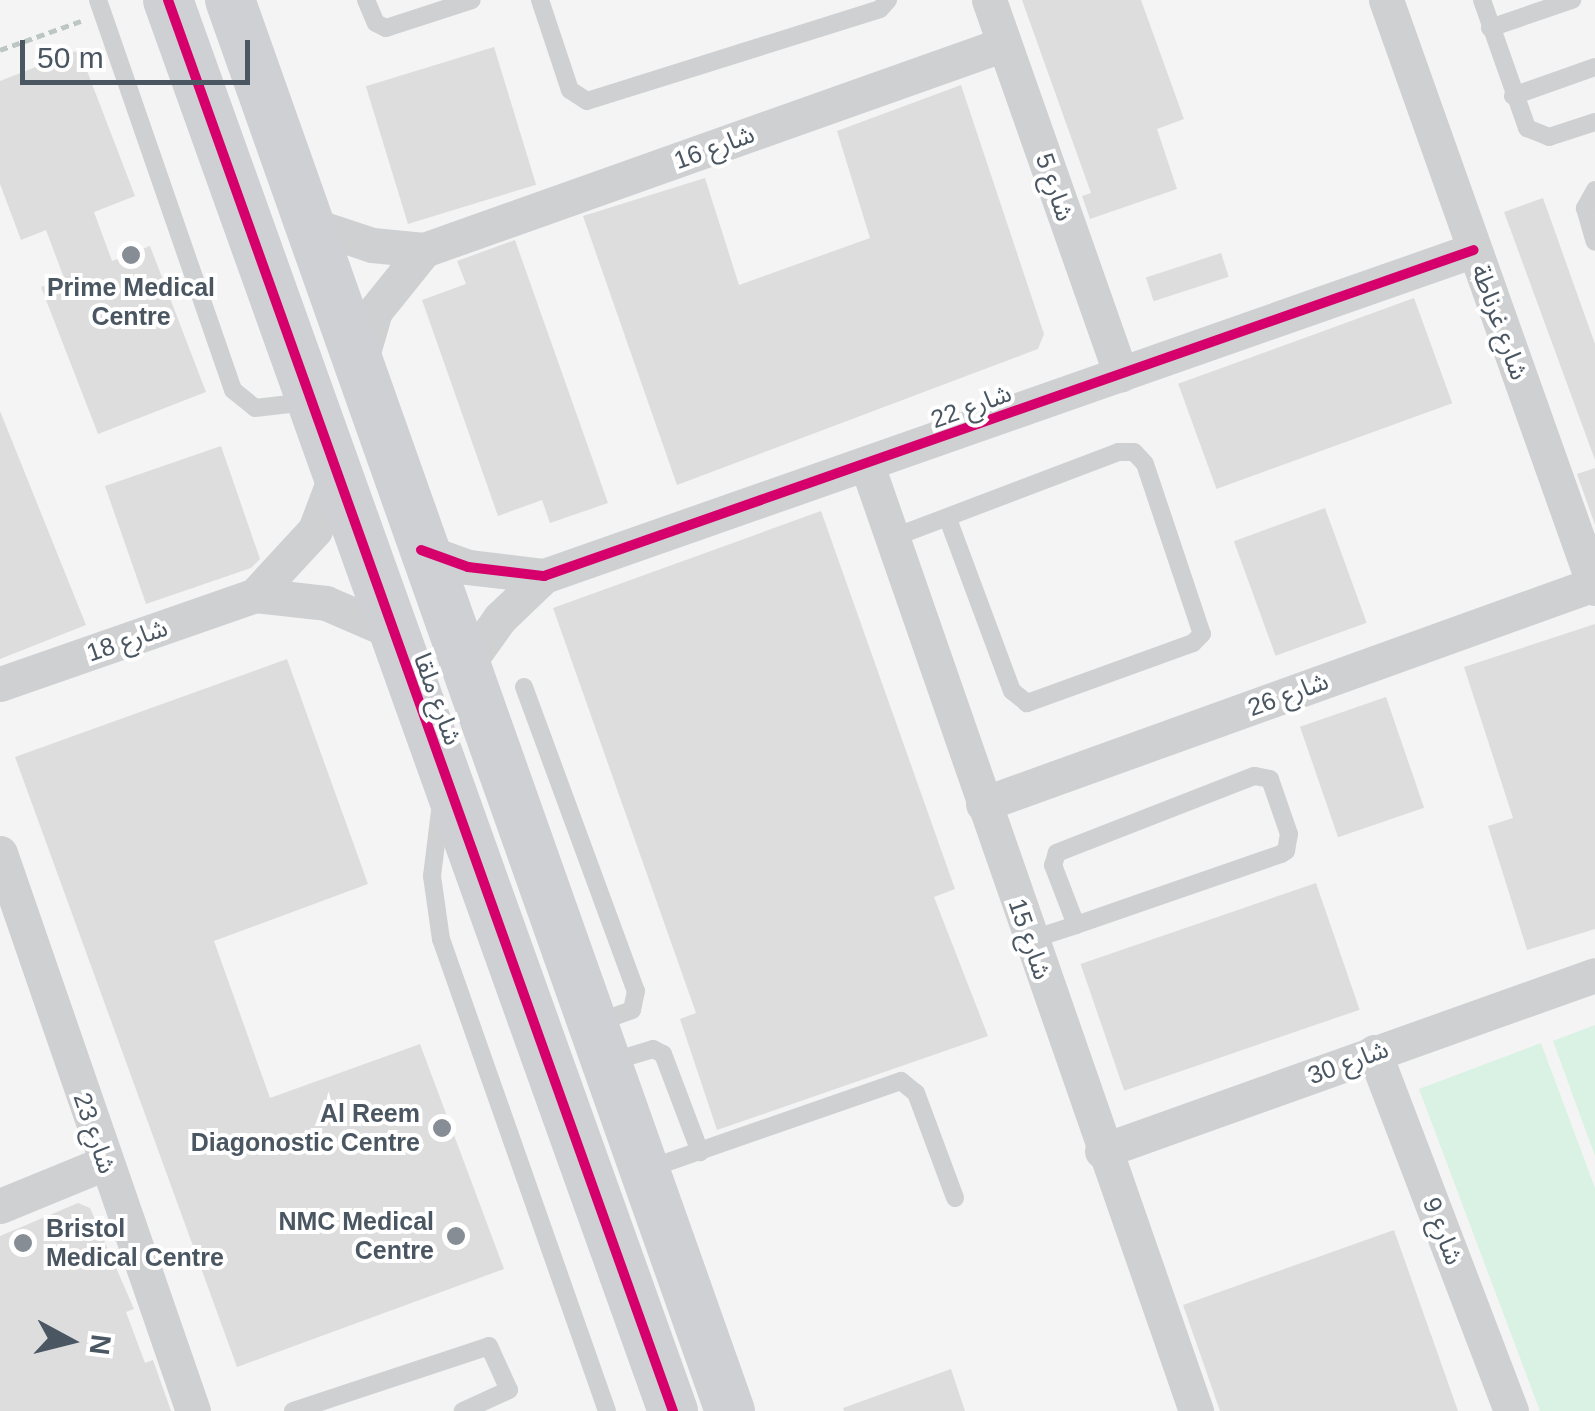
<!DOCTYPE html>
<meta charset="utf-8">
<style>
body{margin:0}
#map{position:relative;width:1595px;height:1411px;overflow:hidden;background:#f4f4f4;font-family:Helvetica,"Noto Sans Arabic",sans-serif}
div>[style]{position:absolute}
.green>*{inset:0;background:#d9f2e3}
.building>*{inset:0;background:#ddddde;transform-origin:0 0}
.path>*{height:5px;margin-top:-2.5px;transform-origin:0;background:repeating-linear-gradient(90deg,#bcc7c4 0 8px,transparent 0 13px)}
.lane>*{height:18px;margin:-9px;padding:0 9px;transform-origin:9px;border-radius:9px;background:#ced0d2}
.street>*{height:35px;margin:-17.5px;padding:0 17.5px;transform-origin:17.5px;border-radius:17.5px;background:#ced0d2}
.secondary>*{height:50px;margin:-25px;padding:0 25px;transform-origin:25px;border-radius:25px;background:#ced0d4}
.cycleway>*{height:10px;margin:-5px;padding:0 5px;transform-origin:5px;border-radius:5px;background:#d6006c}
.dots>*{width:28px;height:28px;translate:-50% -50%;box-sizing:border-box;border:5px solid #fff;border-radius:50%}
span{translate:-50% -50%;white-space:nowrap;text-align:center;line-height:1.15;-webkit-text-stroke:8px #fff;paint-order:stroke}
.street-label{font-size:25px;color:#4a5661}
.poi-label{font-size:25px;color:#4a5661;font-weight:700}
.right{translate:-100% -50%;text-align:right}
.left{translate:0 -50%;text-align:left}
.north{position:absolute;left:20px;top:1291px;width:100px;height:100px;-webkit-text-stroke:8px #fff;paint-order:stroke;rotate:97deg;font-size:28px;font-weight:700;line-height:40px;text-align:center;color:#4a5661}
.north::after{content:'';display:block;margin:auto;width:35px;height:45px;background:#4a5661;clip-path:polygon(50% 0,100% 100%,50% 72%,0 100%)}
.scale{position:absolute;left:20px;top:40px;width:230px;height:45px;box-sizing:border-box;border:5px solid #4a5661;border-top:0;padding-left:12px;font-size:30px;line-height:35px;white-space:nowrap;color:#4a5661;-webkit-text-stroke:8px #fff;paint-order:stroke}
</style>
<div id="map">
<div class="green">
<div style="clip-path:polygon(1595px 1025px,1595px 1156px,1553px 1041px)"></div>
<div style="clip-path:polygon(1541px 1043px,1595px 1188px,1595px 1411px,1540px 1411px,1419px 1089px)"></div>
</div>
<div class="building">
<div style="clip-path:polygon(1022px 0,1141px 0,1184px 119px,1157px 129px,1177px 189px,1090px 219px,1082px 196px,1091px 193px)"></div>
<div style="left:494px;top:47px;width:144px;height:134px;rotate:73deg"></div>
<div style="clip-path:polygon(79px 50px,135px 196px,94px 212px,112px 261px,150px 246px,206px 392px,98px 434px,41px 287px,64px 278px,46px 230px,21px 240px,0 184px,0 81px)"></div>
<div style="clip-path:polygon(961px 85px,1044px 334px,1038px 349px,677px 485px,583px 216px,705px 178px,739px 285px,870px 238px,837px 131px)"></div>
<div style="clip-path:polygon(1543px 198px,1595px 344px,1595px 460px,1504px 212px)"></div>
<div style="clip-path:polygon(515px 240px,608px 503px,550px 523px,542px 500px,498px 516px,422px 300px,466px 284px,457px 261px)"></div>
<div style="left:1221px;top:253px;width:25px;height:79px;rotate:72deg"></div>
<div style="left:1414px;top:298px;width:112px;height:251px;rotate:70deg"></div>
<div style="clip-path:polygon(0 411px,86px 625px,0 659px)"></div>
<div style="clip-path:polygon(221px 446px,260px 559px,251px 568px,146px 604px,105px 486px)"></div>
<div style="clip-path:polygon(1595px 468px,1595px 525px,1577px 474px)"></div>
<div style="left:1325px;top:508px;width:122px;height:97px;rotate:70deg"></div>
<div style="clip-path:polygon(821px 511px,955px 889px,934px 897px,988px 1036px,717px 1130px,680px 1019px,696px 1013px,553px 608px)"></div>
<div style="clip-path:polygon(1595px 624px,1595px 929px,1527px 950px,1488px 826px,1513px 818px,1464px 667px)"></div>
<div style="clip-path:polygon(287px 659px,368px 884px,214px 941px,270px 1098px,420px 1044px,504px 1269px,237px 1367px,15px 757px)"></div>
<div style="left:1386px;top:697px;width:117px;height:91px;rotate:71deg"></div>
<div style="left:1316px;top:883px;width:134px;height:249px;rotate:71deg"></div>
<div style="clip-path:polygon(78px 1203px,90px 1208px,134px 1309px,126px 1312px,145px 1363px,153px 1360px,171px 1411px,0 1411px,0 1236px)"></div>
<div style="clip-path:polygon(1394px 1230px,1458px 1411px,1220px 1411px,1183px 1305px)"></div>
<div style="clip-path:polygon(951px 1369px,965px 1411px,844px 1411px,843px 1408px)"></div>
</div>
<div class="path">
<div style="left:0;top:50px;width:86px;rotate:-19.7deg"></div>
</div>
<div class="lane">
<div style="left:98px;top:0;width:413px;rotate:70.9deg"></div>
<div style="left:233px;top:390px;width:28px;rotate:39deg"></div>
<div style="left:255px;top:408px;width:52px;rotate:-6.6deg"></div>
<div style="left:366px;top:0;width:25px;rotate:67deg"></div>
<div style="left:376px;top:23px;width:11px;rotate:27deg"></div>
<div style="left:386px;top:28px;width:90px;rotate:-18deg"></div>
<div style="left:540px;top:0;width:95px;rotate:71.6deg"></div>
<div style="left:570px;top:90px;width:20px;rotate:33deg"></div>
<div style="left:587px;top:101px;width:307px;rotate:-17.4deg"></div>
<div style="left:880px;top:9px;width:12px;rotate:-48deg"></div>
<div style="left:1482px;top:0;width:136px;rotate:70.6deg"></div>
<div style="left:1527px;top:128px;width:24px;rotate:22deg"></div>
<div style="left:1549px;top:137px;width:48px;rotate:-18.1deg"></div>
<div style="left:1490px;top:28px;width:87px;rotate:-18.9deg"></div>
<div style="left:1513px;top:96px;width:87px;rotate:-19.5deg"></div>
<div style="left:1595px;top:190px;width:21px;rotate:119deg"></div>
<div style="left:1585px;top:208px;width:35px;rotate:74deg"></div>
<div style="left:892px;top:538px;width:242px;rotate:-20.8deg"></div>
<div style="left:1118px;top:452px;width:16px"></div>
<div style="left:1134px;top:452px;width:16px;rotate:47deg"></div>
<div style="left:1145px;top:464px;width:179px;rotate:71.5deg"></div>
<div style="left:1202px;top:634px;width:13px;rotate:135deg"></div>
<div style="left:1193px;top:643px;width:177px;rotate:160.1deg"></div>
<div style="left:1027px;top:703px;width:19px;rotate:-141deg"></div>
<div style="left:1012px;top:691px;width:184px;rotate:-110.4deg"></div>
<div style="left:524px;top:687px;width:324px;rotate:69.8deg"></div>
<div style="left:636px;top:991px;width:19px;rotate:102deg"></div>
<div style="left:632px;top:1010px;width:37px;rotate:160deg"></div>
<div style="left:441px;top:803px;width:74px;rotate:97deg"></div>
<div style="left:432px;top:876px;width:64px;rotate:81.9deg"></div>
<div style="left:441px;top:939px;width:500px;rotate:70.62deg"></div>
<div style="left:1030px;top:940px;width:48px;rotate:-18.1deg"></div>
<div style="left:1076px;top:925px;width:217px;rotate:-19.1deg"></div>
<div style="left:1281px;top:854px;width:6px;rotate:-31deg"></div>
<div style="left:1286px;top:851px;width:17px;rotate:-80deg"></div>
<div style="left:1289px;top:834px;width:58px;rotate:-109.1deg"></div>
<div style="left:1270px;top:779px;width:16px;rotate:-169deg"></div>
<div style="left:1254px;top:776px;width:212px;rotate:158.7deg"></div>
<div style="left:1057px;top:853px;width:13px;rotate:108deg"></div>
<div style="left:1053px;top:865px;width:64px;rotate:69deg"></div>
<div style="left:607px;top:1063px;width:48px;rotate:-16.9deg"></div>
<div style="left:653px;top:1049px;width:11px;rotate:27deg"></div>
<div style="left:663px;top:1054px;width:105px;rotate:69.3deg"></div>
<div style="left:645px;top:1170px;width:271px;rotate:-19.2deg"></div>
<div style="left:901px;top:1081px;width:19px;rotate:39deg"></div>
<div style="left:916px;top:1093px;width:112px;rotate:69.6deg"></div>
<div style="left:293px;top:1411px;width:206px;rotate:-18.3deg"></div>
<div style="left:489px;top:1346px;width:48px;rotate:65.6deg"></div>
<div style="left:509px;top:1390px;width:51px;rotate:155.5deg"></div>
</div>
<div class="street">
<div style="left:989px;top:0;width:397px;rotate:70.6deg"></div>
<div style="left:1386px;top:0;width:624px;rotate:70.43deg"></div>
<div style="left:309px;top:224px;width:66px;rotate:18.4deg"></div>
<div style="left:372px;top:245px;width:52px;rotate:5.5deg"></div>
<div style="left:424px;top:250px;width:615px;rotate:-19.55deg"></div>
<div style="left:359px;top:366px;width:57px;rotate:-73.8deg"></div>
<div style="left:375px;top:311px;width:78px;rotate:-51.2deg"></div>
<div style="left:867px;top:465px;width:1002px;rotate:70.82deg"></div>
<div style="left:421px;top:550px;width:50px;rotate:19.9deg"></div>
<div style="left:468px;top:567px;width:77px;rotate:6.8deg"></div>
<div style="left:544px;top:576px;width:985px;rotate:-19.32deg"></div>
<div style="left:255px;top:595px;width:71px;rotate:6.4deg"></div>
<div style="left:326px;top:603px;width:73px;rotate:23.4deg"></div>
<div style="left:465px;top:667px;width:60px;rotate:-54.5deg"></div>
<div style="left:500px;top:618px;width:61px;rotate:-43.7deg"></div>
<div style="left:0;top:684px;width:270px;rotate:-19.2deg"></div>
<div style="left:255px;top:595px;width:88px;rotate:-47.3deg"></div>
<div style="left:315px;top:530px;width:60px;rotate:-69.4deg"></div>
<div style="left:983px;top:804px;width:649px;rotate:-19.8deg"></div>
<div style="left:0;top:853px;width:590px;rotate:70.92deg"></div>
<div style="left:1374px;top:1052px;width:384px;rotate:69.1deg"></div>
<div style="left:1102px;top:1151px;width:523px;rotate:-19.65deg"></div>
<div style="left:0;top:1206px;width:113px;rotate:-22.3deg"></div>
</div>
<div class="secondary">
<div style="left:168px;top:0;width:1499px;rotate:70.31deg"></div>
<div style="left:230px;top:0;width:1497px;rotate:70.49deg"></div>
</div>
<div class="cycleway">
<div style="left:168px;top:0;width:1499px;rotate:70.31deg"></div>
<div style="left:421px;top:550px;width:50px;rotate:19.9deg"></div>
<div style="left:468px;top:567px;width:77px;rotate:6.8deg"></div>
<div style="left:544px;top:576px;width:985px;rotate:-19.32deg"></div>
</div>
<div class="dots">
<div style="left:131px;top:255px;background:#868d94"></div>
<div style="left:442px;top:1128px;background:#868d94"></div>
<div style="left:456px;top:1236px;background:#868d94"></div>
<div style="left:23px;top:1243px;background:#868d94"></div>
</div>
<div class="street-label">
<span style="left:714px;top:147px;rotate:-20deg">شارع 16</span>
<span style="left:1055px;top:187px;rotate:71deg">شارع 5</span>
<span style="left:1500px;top:322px;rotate:70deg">شارع غرناطة</span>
<span style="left:971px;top:406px;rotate:-20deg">شارع 22</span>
<span style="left:127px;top:640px;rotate:-19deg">شارع 18</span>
<span style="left:1288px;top:694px;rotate:-20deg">شارع 26</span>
<span style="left:438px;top:699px;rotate:70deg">شارع ملقا</span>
<span style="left:1030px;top:939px;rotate:71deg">شارع 15</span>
<span style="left:1348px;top:1062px;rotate:-20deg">شارع 30</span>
<span style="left:95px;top:1133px;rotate:71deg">شارع 23</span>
<span style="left:1443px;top:1231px;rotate:69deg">شارع 9</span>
</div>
<div class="poi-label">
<span style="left:131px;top:302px">Prime Medical<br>Centre</span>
<span class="right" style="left:420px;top:1128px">Al Reem<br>Diagonostic Centre</span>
<span class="right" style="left:434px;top:1236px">NMC Medical<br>Centre</span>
<span class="left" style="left:46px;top:1243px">Bristol<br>Medical Centre</span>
</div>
<div class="north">N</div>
<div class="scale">50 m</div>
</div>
